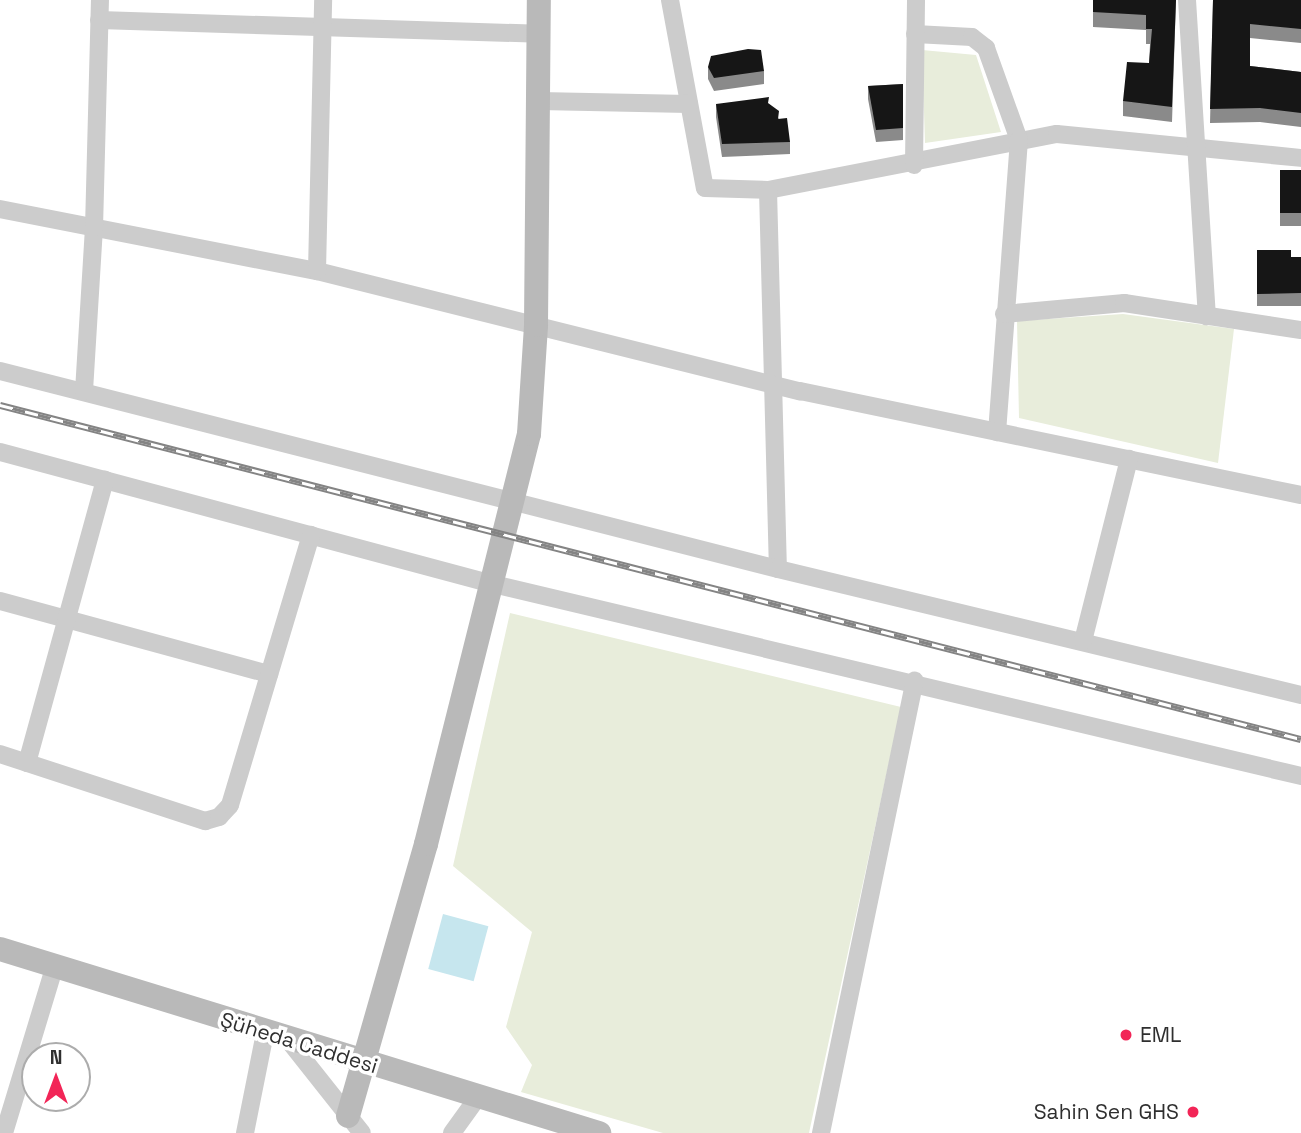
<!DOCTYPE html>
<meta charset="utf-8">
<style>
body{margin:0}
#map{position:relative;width:1301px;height:1133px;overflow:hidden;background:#fff;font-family:"Space Grotesk",sans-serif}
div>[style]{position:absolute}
.green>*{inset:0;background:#e8eddb}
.water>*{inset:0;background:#c6e6ee;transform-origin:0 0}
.street>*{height:18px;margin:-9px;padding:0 9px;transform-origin:9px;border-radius:9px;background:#ccc}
.secondary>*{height:24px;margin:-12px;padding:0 12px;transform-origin:12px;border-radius:12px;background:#b9b9b9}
.rail>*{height:7px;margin-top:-3.5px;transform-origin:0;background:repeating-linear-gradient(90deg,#fff 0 13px,#848484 0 26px);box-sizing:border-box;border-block:2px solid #848484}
.wall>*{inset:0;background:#8a8a8a;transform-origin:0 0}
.building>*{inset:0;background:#161616;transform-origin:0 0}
.dots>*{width:19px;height:19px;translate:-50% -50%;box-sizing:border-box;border:4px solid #fff;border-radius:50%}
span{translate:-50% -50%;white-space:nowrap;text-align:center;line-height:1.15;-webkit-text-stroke:7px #fff;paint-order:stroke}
.poi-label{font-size:21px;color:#2f2f2f}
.left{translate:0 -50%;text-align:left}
.right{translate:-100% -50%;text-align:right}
.street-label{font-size:21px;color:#2f2f2f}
.north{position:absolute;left:21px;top:1042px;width:70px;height:70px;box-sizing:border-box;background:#fff;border:2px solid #acacac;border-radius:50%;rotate:0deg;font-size:19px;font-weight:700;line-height:28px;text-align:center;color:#2f2f2f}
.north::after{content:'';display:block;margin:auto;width:24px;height:32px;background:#f22557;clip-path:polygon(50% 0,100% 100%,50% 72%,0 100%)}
</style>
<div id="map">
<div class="green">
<div style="clip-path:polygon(922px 50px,976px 55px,1001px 132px,925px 143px)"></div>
<div style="clip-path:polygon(1123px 314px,1234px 329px,1218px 463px,1019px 418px,1017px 321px)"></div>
<div style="clip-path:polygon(510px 613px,901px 707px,809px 1133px,663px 1133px,521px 1092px,532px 1065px,506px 1027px,532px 932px,453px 866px)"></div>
</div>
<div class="water">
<div style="left:443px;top:914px;width:47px;height:57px;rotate:15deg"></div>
</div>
<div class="street">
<div style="left:670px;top:0;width:191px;rotate:79.5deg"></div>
<div style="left:705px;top:188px;width:63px;rotate:1.8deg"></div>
<div style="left:768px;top:190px;width:294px;rotate:-11deg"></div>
<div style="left:1057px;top:134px;width:245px;rotate:5.6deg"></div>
<div style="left:1187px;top:0;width:317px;rotate:86.4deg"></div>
<div style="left:99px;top:20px;width:440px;rotate:1.8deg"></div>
<div style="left:915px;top:34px;width:57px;rotate:3deg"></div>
<div style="left:972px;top:37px;width:18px;rotate:38deg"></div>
<div style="left:986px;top:48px;width:98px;rotate:70.3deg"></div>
<div style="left:1019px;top:140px;width:293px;rotate:94.3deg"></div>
<div style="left:539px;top:101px;width:150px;rotate:1.1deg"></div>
<div style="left:914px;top:165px;width:165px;rotate:-89.3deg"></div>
<div style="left:768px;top:190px;width:379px;rotate:88.5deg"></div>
<div style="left:0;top:209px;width:323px;rotate:11.1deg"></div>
<div style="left:317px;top:271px;width:498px;rotate:14deg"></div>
<div style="left:800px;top:391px;width:512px;rotate:11.73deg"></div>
<div style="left:317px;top:271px;width:271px;rotate:-88.7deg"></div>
<div style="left:1004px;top:314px;width:121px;rotate:-5.2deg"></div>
<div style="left:1124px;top:303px;width:179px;rotate:8.7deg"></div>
<div style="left:0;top:371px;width:803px;rotate:14.28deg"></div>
<div style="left:778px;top:569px;width:538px;rotate:13.55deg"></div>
<div style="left:84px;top:391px;width:163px;rotate:-86.5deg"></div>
<div style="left:94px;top:228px;width:228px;rotate:-88.5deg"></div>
<div style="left:0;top:452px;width:506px;rotate:15deg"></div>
<div style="left:489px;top:583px;width:835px;rotate:13.37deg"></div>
<div style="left:0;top:601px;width:279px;rotate:15.2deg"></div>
<div style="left:1083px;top:641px;width:188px;rotate:-75.8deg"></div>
<div style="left:0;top:754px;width:216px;rotate:18.1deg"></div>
<div style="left:205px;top:821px;width:15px;rotate:-16deg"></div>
<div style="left:219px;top:817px;width:16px;rotate:-47deg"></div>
<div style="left:230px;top:805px;width:282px;rotate:-73.3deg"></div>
<div style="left:27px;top:763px;width:294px;rotate:-74.6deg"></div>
<div style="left:289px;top:1041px;width:117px;rotate:51.6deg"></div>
<div style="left:4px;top:1133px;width:172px;rotate:-73.1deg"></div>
<div style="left:245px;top:1133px;width:102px;rotate:-78.7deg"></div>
<div style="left:452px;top:1133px;width:44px;rotate:-54.2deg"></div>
<div style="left:821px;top:1133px;width:462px;rotate:-78.3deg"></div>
</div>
<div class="secondary">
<div style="left:0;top:949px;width:627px;rotate:17.08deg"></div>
<div style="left:348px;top:1116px;width:283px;rotate:-74deg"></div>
<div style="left:426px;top:844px;width:423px;rotate:-75.9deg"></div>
<div style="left:529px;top:434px;width:109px;rotate:-86.3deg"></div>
<div style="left:536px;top:325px;width:325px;rotate:-89.5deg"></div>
</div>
<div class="rail">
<div style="left:0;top:405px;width:1343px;rotate:14.4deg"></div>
</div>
<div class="wall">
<div style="clip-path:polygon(1093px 0,1176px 0,1172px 122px,1123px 116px,1123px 101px,1149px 63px,1150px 44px,1146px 44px,1146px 30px,1093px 27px)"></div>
<div style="clip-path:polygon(1213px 0,1301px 0,1301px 43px,1250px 38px,1250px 66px,1301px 72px,1301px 127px,1260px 122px,1210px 123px)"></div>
<div style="clip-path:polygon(708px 67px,764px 71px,764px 84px,714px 91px,708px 79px)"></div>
<div style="clip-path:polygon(903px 84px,903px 140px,876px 142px,868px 99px,868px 86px)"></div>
<div style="clip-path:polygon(716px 104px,769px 104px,779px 119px,790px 142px,790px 154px,722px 157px,716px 117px)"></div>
<div style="left:1280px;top:170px;width:21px;height:56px"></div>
<div style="clip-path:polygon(1257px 250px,1291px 257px,1301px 257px,1301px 306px,1257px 306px)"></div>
</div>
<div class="building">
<div style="clip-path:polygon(1093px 0,1176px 0,1172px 107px,1123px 101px,1127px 62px,1149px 63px,1152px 29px,1146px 29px,1146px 15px,1093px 12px)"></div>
<div style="clip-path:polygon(1213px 0,1301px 0,1301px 29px,1250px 24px,1250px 66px,1301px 72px,1301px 113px,1260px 108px,1210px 109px)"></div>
<div style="clip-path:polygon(748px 49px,761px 50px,764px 71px,714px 78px,708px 67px,711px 56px)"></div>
<div style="clip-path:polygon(903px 84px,903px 128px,876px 130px,868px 86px)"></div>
<div style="clip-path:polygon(769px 97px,768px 103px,779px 111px,778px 119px,787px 118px,790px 142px,722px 144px,716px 104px)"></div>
<div style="left:1280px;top:170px;width:21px;height:43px"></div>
<div style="clip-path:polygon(1257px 250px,1291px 250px,1291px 257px,1301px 257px,1301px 293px,1257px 294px)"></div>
</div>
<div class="dots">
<div style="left:1126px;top:1035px;background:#f22557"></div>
<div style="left:1193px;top:1112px;background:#f22557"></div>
</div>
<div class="poi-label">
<span class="left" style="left:1140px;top:1035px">EML</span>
<span class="right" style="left:1179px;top:1112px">Sahin Sen GHS</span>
</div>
<div class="street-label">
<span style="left:299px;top:1043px;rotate:17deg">Şüheda Caddesi</span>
</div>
<div class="north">N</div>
</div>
